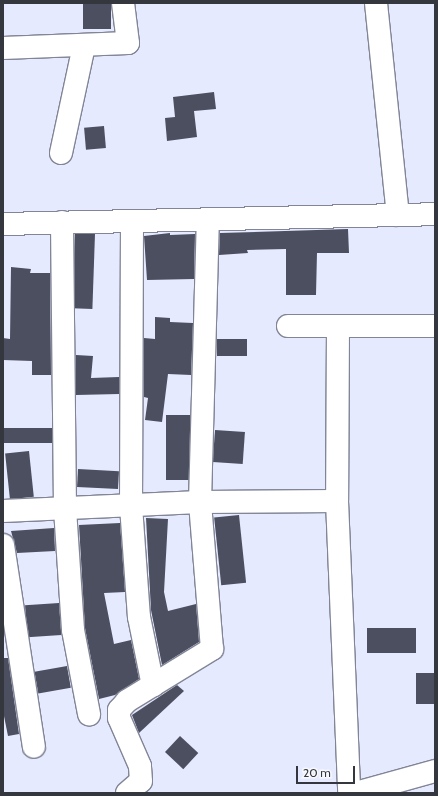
<!DOCTYPE html>
<style>
body{margin:0}
#map{position:relative;width:438px;height:796px;overflow:hidden;background:#e6eafe;font-family:Cabin,sans-serif}
div>[style]{position:absolute}
.building>*{inset:0;background:#4c4f5f;transform-origin:0 0}
.roads{filter:drop-shadow(1px 0 #818596) drop-shadow(-1px 0 #818596) drop-shadow(0 1px #818596) drop-shadow(0 -1px #818596)}
.minor>*{height:22px;margin:-11px;padding:0 11px;transform-origin:11px;border-radius:11px;background:#fff}
span{translate:-50% -50%;white-space:nowrap;text-align:center;line-height:1.15;-webkit-text-stroke:4px #f8f9fd;paint-order:stroke}
.frame{position:absolute;inset:0;border:4px solid #35373f;pointer-events:none}
.scale{position:absolute;left:296px;top:766px;width:59px;height:18px;box-sizing:border-box;border:2px solid #35373f;border-top:0;padding-left:5px;font-size:12px;line-height:14px;white-space:nowrap;color:#35373f;-webkit-text-stroke:3px #f8f9fd;paint-order:stroke}
</style>
<div id="map">
<div class="building">
<div style="left:83px;top:3px;width:28px;height:26px"></div>
<div style="clip-path:polygon(214px 92px,216px 109px,194px 111px,197px 137px,167px 141px,165px 118px,175px 117px,173px 97px)"></div>
<div style="left:104px;top:126px;width:22px;height:20px;rotate:85deg"></div>
<div style="clip-path:polygon(348px 229px,349px 253px,317px 253px,316px 295px,286px 295px,286px 249px,247px 250px,248px 253px,219px 255px,220px 233px)"></div>
<div style="clip-path:polygon(170px 233px,170px 235px,195px 234px,194px 279px,147px 280px,144px 236px)"></div>
<div style="left:95px;top:234px;width:75px;height:20px;rotate:92deg"></div>
<div style="clip-path:polygon(11px 267px,31px 269px,30px 273px,50px 273px,51px 375px,32px 375px,32px 361px,3px 360px,3px 338px,10px 339px)"></div>
<div style="clip-path:polygon(155px 317px,170px 318px,170px 322px,193px 323px,191px 375px,168px 374px,162px 422px,145px 420px,148px 398px,144px 397px,144px 338px,155px 339px)"></div>
<div style="left:247px;top:339px;width:17px;height:30px;rotate:90deg"></div>
<div style="clip-path:polygon(76px 355px,93px 356px,91px 378px,119px 377px,119px 394px,76px 395px)"></div>
<div style="left:166px;top:415px;width:24px;height:65px"></div>
<div style="left:52px;top:428px;width:15px;height:49px;rotate:90deg"></div>
<div style="left:215px;top:430px;width:30px;height:32px;rotate:4deg"></div>
<div style="left:29px;top:451px;width:46px;height:24px;rotate:84deg"></div>
<div style="left:78px;top:469px;width:41px;height:18px;rotate:3deg"></div>
<div style="left:239px;top:515px;width:68px;height:25px;rotate:84deg"></div>
<div style="clip-path:polygon(146px 518px,168px 519px,164px 592px,168px 611px,196px 604px,199px 642px,162px 665px,151px 610px)"></div>
<div style="clip-path:polygon(120px 523px,125px 592px,104px 593px,114px 644px,131px 640px,139px 679px,115px 695px,99px 699px,85px 628px,79px 525px)"></div>
<div style="clip-path:polygon(54px 528px,55px 551px,17px 553px,11px 531px)"></div>
<div style="left:59px;top:603px;width:32px;height:34px;rotate:86deg"></div>
<div style="left:367px;top:628px;width:49px;height:25px"></div>
<div style="clip-path:polygon(3px 658px,8px 658px,19px 734px,8px 736px,3px 711px)"></div>
<div style="left:67px;top:666px;width:22px;height:33px;rotate:80deg"></div>
<div style="left:416px;top:673px;width:19px;height:31px"></div>
<div style="clip-path:polygon(177px 685px,184px 691px,139px 733px,132px 715px)"></div>
<div style="left:180px;top:736px;width:25px;height:22px;rotate:43deg"></div>
</div>
<div class="roads">
<div class="minor">
<div style="left:376px;top:3px;width:213px;rotate:84.1deg"></div>
<div style="left:3px;top:48px;width:125px;rotate:-2.3deg"></div>
<div style="left:128px;top:43px;width:40px;rotate:-97.1deg"></div>
<div style="left:61px;top:153px;width:109px;rotate:-77.9deg"></div>
<div style="left:132px;top:221px;width:285px;rotate:90.2deg"></div>
<div style="left:131px;top:506px;width:111px;rotate:85.9deg"></div>
<div style="left:139px;top:617px;width:70px;rotate:78.5deg"></div>
<div style="left:62px;top:222px;width:287px;rotate:89.4deg"></div>
<div style="left:65px;top:509px;width:121px;rotate:86.2deg"></div>
<div style="left:73px;top:630px;width:86px;rotate:79.2deg"></div>
<div style="left:3px;top:224px;width:432px;rotate:-1.3deg"></div>
<div style="left:288px;top:326px;width:147px"></div>
<div style="left:338px;top:326px;width:175px;rotate:90.3deg"></div>
<div style="left:337px;top:501px;width:292px;rotate:87.6deg"></div>
<div style="left:3px;top:511px;width:197px;rotate:-2.6deg"></div>
<div style="left:200px;top:502px;width:137px;rotate:-0.4deg"></div>
<div style="left:3px;top:545px;width:204px;rotate:81.3deg"></div>
<div style="left:127px;top:793px;width:18px;rotate:-41deg"></div>
<div style="left:141px;top:781px;width:15px;rotate:-94deg"></div>
<div style="left:140px;top:766px;width:52px;rotate:-113.6deg"></div>
<div style="left:119px;top:718px;width:8px;rotate:-90deg"></div>
<div style="left:119px;top:710px;width:12px;rotate:-48deg"></div>
<div style="left:127px;top:701px;width:100px;rotate:-31.5deg"></div>
<div style="left:212px;top:649px;width:147px;rotate:-94.7deg"></div>
<div style="left:200px;top:502px;width:283px;rotate:-88.4deg"></div>
<div style="left:356px;top:793px;width:82px;rotate:-15.6deg"></div>
</div>
</div>
<div class="frame"></div>
<div class="scale">20 m</div>
</div>
